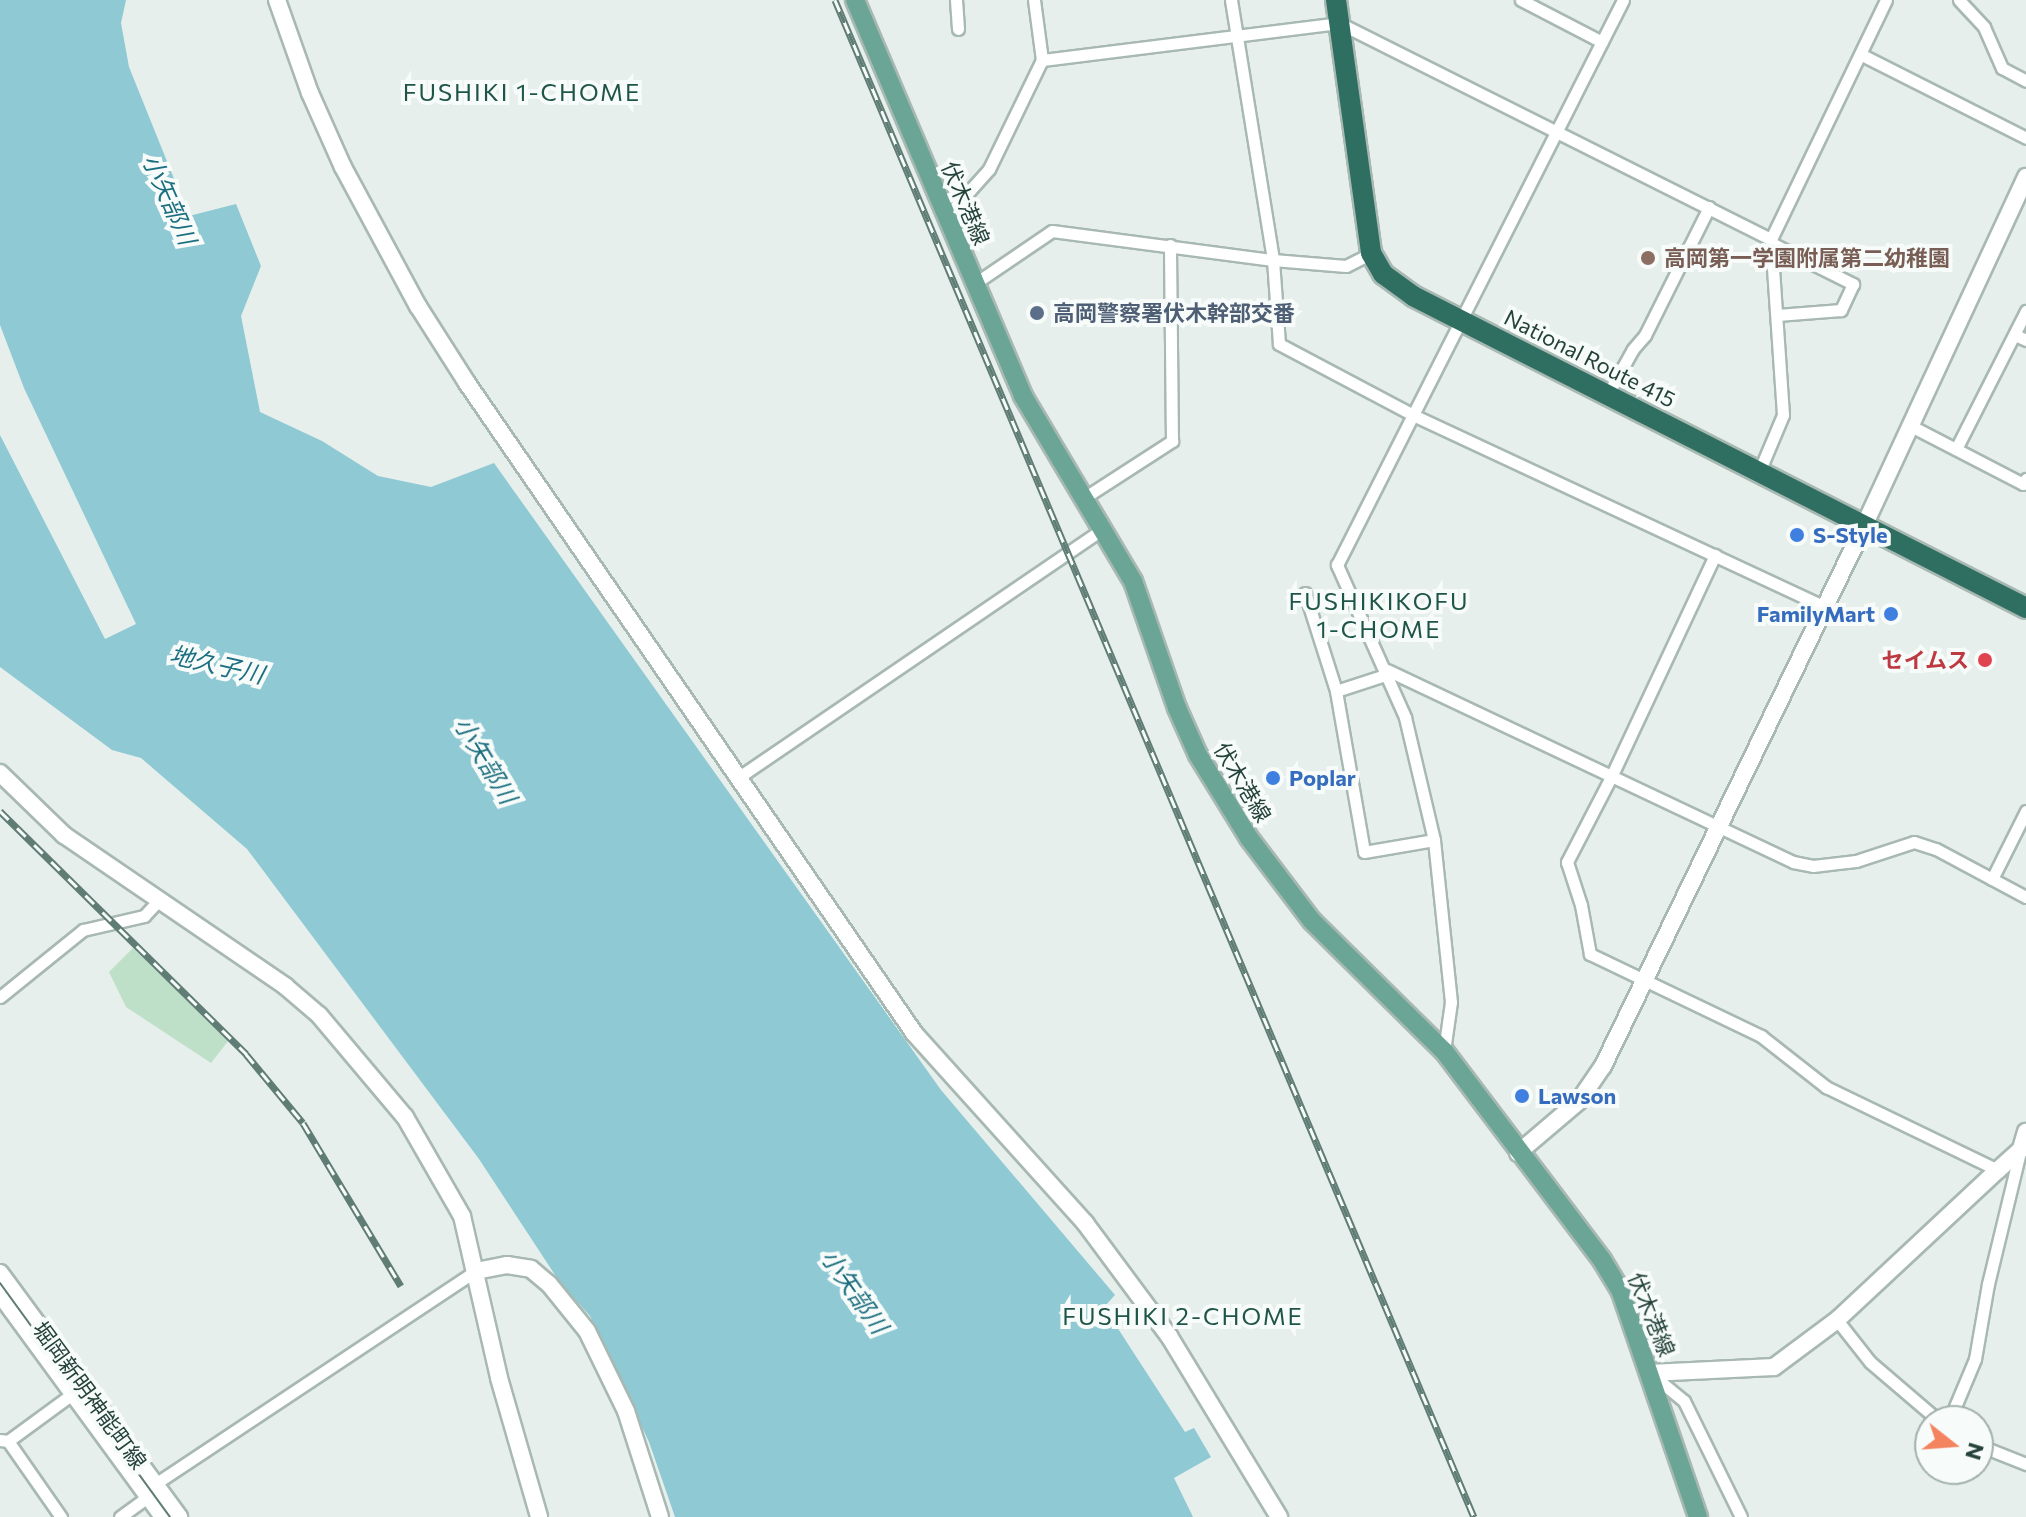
<!DOCTYPE html>
<meta charset="utf-8">
<style>
body{margin:0}
#map{position:relative;width:2026px;height:1517px;overflow:hidden;background:#e6efeb;font-family:Commissioner,"Noto Sans JP",sans-serif}
div>[style]{position:absolute}
.green>*{inset:0;background:#bfe0c8}
.water>*{inset:0;background:#8ec9d4}
.roads{filter:drop-shadow(2px 0 #a8b8b2) drop-shadow(-2px 0 #a8b8b2) drop-shadow(0 2px #a8b8b2) drop-shadow(0 -2px #a8b8b2)}
.street>*{height:11px;margin:-5.5px;padding:0 5.5px;transform-origin:5.5px;border-radius:5.5px;background:#fff}
.secondary>*{height:16px;margin:-8px;padding:0 8px;transform-origin:8px;border-radius:8px;background:#fff}
.primary>*{height:18px;margin:-9px;padding:0 9px;transform-origin:9px;border-radius:9px;background:#6aa596}
.highway>*{height:20px;margin:-10px;padding:0 10px;transform-origin:10px;border-radius:10px;background:#2f6f62}
.tram>*{height:2px;margin:-1px;padding:0 1px;transform-origin:1px;border-radius:1px;background:#5f7d75}
.rail>*{height:7px;margin-top:-3.5px;transform-origin:0;background:repeating-linear-gradient(90deg,#f7fbf9 0 12px,#5f7d75 0 24px);box-sizing:border-box;border-block:2px solid #5f7d75}
.dots>*{width:22px;height:22px;translate:-50% -50%;box-sizing:border-box;border:4px solid #f7fbf9;border-radius:50%}
span{translate:-50% -50%;white-space:nowrap;text-align:center;line-height:1.15;-webkit-text-stroke:8px #f7fbf9;paint-order:stroke}
.street-label{font-size:22px;color:#24423a}
.education-label{font-size:22px;color:#785e54;font-weight:700}
.left{translate:0 -50%;text-align:left}
.service-label{font-size:22px;color:#4e5e75;font-weight:700}
.shop-label{font-size:22px;color:#366cbe;font-weight:700}
.right{translate:-100% -50%;text-align:right}
.health-label{font-size:22px;color:#be3a42;font-weight:700}
.neighbourhood-label{font-size:24px;color:#1f5548;letter-spacing:2px}
.water-label{font-size:24px;color:#1c6f80;font-style:italic}
.north{position:absolute;left:1914px;top:1405px;width:80px;height:80px;box-sizing:border-box;background:#f7fbf9;border:2px solid #a3b1ad;border-radius:50%;rotate:107deg;font-size:22px;font-weight:700;line-height:32px;text-align:center;color:#24423a}
.north::after{content:'';display:block;margin:auto;width:28px;height:36px;background:#f4845f;clip-path:polygon(50% 0,100% 100%,50% 72%,0 100%)}
</style>
<div id="map">
<div class="green">
<div style="clip-path:polygon(133px 948px,229px 1040px,211px 1063px,126px 1007px,109px 972px)"></div>
</div>
<div class="water">
<div style="clip-path:polygon(0 0,126px 0,121px 23px,129px 67px,189px 216px,236px 204px,261px 266px,241px 316px,260px 412px,322px 441px,378px 476px,431px 487px,494px 463px,941px 1090px,1115px 1295px,1104px 1307px,1185px 1432px,1194px 1428px,1211px 1457px,1174px 1478px,1193px 1517px,675px 1517px,649px 1442px,590px 1316px,561px 1284px,479px 1159px,247px 849px,141px 758px,112px 750px,0 667px,0 435px,105px 639px,136px 624px,24px 388px,0 325px)"></div>
</div>
<div class="roads">
<div class="street">
<div style="left:956px;top:0;width:29px;rotate:86deg"></div>
<div style="left:1231px;top:0;width:263px;rotate:80.8deg"></div>
<div style="left:1273px;top:260px;width:84px;rotate:85.9deg"></div>
<div style="left:1279px;top:344px;width:152px;rotate:27.9deg"></div>
<div style="left:1413px;top:415px;width:451px;rotate:25deg"></div>
<div style="left:1521px;top:0;width:91px;rotate:27.4deg"></div>
<div style="left:1959px;top:0;width:37px;rotate:47deg"></div>
<div style="left:1984px;top:27px;width:45px;rotate:66.3deg"></div>
<div style="left:2002px;top:68px;width:27px;rotate:28deg"></div>
<div style="left:1862px;top:55px;width:184px;rotate:26.8deg"></div>
<div style="left:1042px;top:60px;width:299px;rotate:-7.1deg"></div>
<div style="left:1339px;top:23px;width:483px;rotate:26.6deg"></div>
<div style="left:946px;top:217px;width:64px;rotate:-48.1deg"></div>
<div style="left:989px;top:169px;width:121px;rotate:-64.1deg"></div>
<div style="left:1042px;top:60px;width:61px;rotate:-97.6deg"></div>
<div style="left:1771px;top:243px;width:92px;rotate:26.6deg"></div>
<div style="left:1853px;top:284px;width:29px;rotate:115deg"></div>
<div style="left:1841px;top:310px;width:64px;rotate:175.5deg"></div>
<div style="left:974px;top:284px;width:94px;rotate:-34.2deg"></div>
<div style="left:1052px;top:231px;width:223px;rotate:7.5deg"></div>
<div style="left:1273px;top:260px;width:73px;rotate:4.7deg"></div>
<div style="left:1346px;top:266px;width:28px;rotate:-27deg"></div>
<div style="left:2015px;top:335px;width:12px;rotate:24deg"></div>
<div style="left:1608px;top:394px;width:51px;rotate:-60.9deg"></div>
<div style="left:1633px;top:349px;width:18px;rotate:-49deg"></div>
<div style="left:1645px;top:335px;width:143px;rotate:-63.4deg"></div>
<div style="left:1911px;top:426px;width:126px;rotate:27.4deg"></div>
<div style="left:2023px;top:484px;width:6px;rotate:-59deg"></div>
<div style="left:1956px;top:449px;width:155px;rotate:-63.1deg"></div>
<div style="left:1759px;top:472px;width:62px;rotate:-67.2deg"></div>
<div style="left:1783px;top:415px;width:176px;rotate:-93.9deg"></div>
<div style="left:1771px;top:239px;width:265px;rotate:-64.3deg"></div>
<div style="left:1084px;top:498px;width:105px;rotate:-32.9deg"></div>
<div style="left:1172px;top:441px;width:196px;rotate:-90.6deg"></div>
<div style="left:1715px;top:555px;width:245px;rotate:115.1deg"></div>
<div style="left:1611px;top:777px;width:96px;rotate:117.4deg"></div>
<div style="left:1567px;top:862px;width:45px;rotate:72deg"></div>
<div style="left:1581px;top:905px;width:50px;rotate:79.6deg"></div>
<div style="left:1590px;top:954px;width:190px;rotate:25.6deg"></div>
<div style="left:1761px;top:1036px;width:83px;rotate:38.1deg"></div>
<div style="left:1826px;top:1087px;width:191px;rotate:25.8deg"></div>
<div style="left:1305px;top:593px;width:103px;rotate:72.4deg"></div>
<div style="left:1336px;top:691px;width:163px;rotate:80.1deg"></div>
<div style="left:1364px;top:852px;width:71px;rotate:-9.7deg"></div>
<div style="left:1387px;top:670px;width:449px;rotate:25.3deg"></div>
<div style="left:1793px;top:862px;width:20px;rotate:11deg"></div>
<div style="left:1813px;top:866px;width:43px;rotate:-6.6deg"></div>
<div style="left:1856px;top:861px;width:61px;rotate:-18.1deg"></div>
<div style="left:1914px;top:842px;width:23px;rotate:18deg"></div>
<div style="left:1936px;top:849px;width:102px;rotate:28.1deg"></div>
<div style="left:1336px;top:691px;width:55px;rotate:-18.1deg"></div>
<div style="left:739px;top:777px;width:440px;rotate:-34.3deg"></div>
<div style="left:1992px;top:879px;width:76px;rotate:-63.4deg"></div>
<div style="left:0;top:997px;width:107px;rotate:-38.9deg"></div>
<div style="left:83px;top:930px;width:63px;rotate:-12.9deg"></div>
<div style="left:144px;top:916px;width:23px;rotate:-47deg"></div>
<div style="left:1444px;top:1051px;width:49px;rotate:-81.9deg"></div>
<div style="left:1451px;top:1002px;width:163px;rotate:-96deg"></div>
<div style="left:1434px;top:840px;width:126px;rotate:-103.3deg"></div>
<div style="left:1405px;top:717px;width:167px;rotate:-114.1deg"></div>
<div style="left:1337px;top:565px;width:633px;rotate:-63.15deg"></div>
<div style="left:1837px;top:1320px;width:53px;rotate:51.8deg"></div>
<div style="left:1870px;top:1362px;width:91px;rotate:40.5deg"></div>
<div style="left:1650px;top:1373px;width:44px;rotate:39.5deg"></div>
<div style="left:1684px;top:1401px;width:129px;rotate:63.8deg"></div>
<div style="left:1949px;top:1421px;width:67px;rotate:-67.2deg"></div>
<div style="left:1975px;top:1359px;width:76px;rotate:-80.2deg"></div>
<div style="left:1988px;top:1284px;width:136px;rotate:-76.4deg"></div>
<div style="left:0;top:1440px;width:8px;rotate:7deg"></div>
<div style="left:8px;top:1441px;width:88px;rotate:-36.2deg"></div>
<div style="left:8px;top:1441px;width:93px;rotate:55.1deg"></div>
<div style="left:1978px;top:1445px;width:52px;rotate:21.6deg"></div>
<div style="left:120px;top:1517px;width:34px;rotate:-36deg"></div>
<div style="left:148px;top:1497px;width:15px;rotate:-62deg"></div>
<div style="left:155px;top:1484px;width:385px;rotate:-33.6deg"></div>
</div>
<div class="secondary">
<div style="left:277px;top:0;width:99px;rotate:70.5deg"></div>
<div style="left:310px;top:93px;width:81px;rotate:66deg"></div>
<div style="left:343px;top:167px;width:158px;rotate:61.7deg"></div>
<div style="left:418px;top:306px;width:91px;rotate:57.5deg"></div>
<div style="left:467px;top:383px;width:789px;rotate:55.48deg"></div>
<div style="left:914px;top:1033px;width:256px;rotate:48deg"></div>
<div style="left:1085px;top:1223px;width:141px;rotate:53.4deg"></div>
<div style="left:1169px;top:1336px;width:212px;rotate:58.7deg"></div>
<div style="left:0;top:773px;width:89px;rotate:44.1deg"></div>
<div style="left:64px;top:835px;width:268px;rotate:34.3deg"></div>
<div style="left:285px;top:986px;width:45px;rotate:40.5deg"></div>
<div style="left:319px;top:1015px;width:133px;rotate:49.9deg"></div>
<div style="left:405px;top:1117px;width:114px;rotate:60.1deg"></div>
<div style="left:462px;top:1216px;width:166px;rotate:77.1deg"></div>
<div style="left:499px;top:1378px;width:145px;rotate:73.9deg"></div>
<div style="left:1518px;top:1153px;width:80px;rotate:-40.4deg"></div>
<div style="left:1579px;top:1101px;width:42px;rotate:-55.6deg"></div>
<div style="left:1603px;top:1066px;width:600px;rotate:-64.2deg"></div>
<div style="left:1864px;top:526px;width:385px;rotate:-65.1deg"></div>
<div style="left:476px;top:1271px;width:32px;rotate:-11deg"></div>
<div style="left:507px;top:1265px;width:24px;rotate:9deg"></div>
<div style="left:531px;top:1269px;width:23px;rotate:40deg"></div>
<div style="left:549px;top:1284px;width:60px;rotate:51deg"></div>
<div style="left:587px;top:1331px;width:89px;rotate:64deg"></div>
<div style="left:626px;top:1411px;width:111px;rotate:72.2deg"></div>
<div style="left:0;top:1273px;width:303px;rotate:53.7deg"></div>
<div style="left:0;top:1294px;width:276px;rotate:53.8deg"></div>
<div style="left:1650px;top:1373px;width:124px;rotate:-2.8deg"></div>
<div style="left:1774px;top:1367px;width:79px;rotate:-36.7deg"></div>
<div style="left:1837px;top:1320px;width:220px;rotate:-43deg"></div>
<div style="left:1998px;top:1170px;width:31px;rotate:-42deg"></div>
<div style="left:2021px;top:1149px;width:18px;rotate:-74deg"></div>
</div>
<div class="primary">
<div style="left:855px;top:0;width:430px;rotate:67deg"></div>
<div style="left:1023px;top:396px;width:215px;rotate:59.3deg"></div>
<div style="left:1133px;top:581px;width:134px;rotate:70.9deg"></div>
<div style="left:1177px;top:708px;width:51px;rotate:65.9deg"></div>
<div style="left:1198px;top:755px;width:97px;rotate:58.4deg"></div>
<div style="left:1249px;top:838px;width:104px;rotate:52.8deg"></div>
<div style="left:1312px;top:921px;width:185px;rotate:44.6deg"></div>
<div style="left:1444px;top:1051px;width:262px;rotate:52.9deg"></div>
<div style="left:1602px;top:1260px;width:37px;rotate:59deg"></div>
<div style="left:1621px;top:1292px;width:238px;rotate:71.1deg"></div>
</div>
<div class="highway">
<div style="left:1336px;top:0;width:255px;rotate:82.1deg"></div>
<div style="left:1371px;top:253px;width:24px;rotate:60deg"></div>
<div style="left:1383px;top:274px;width:37px;rotate:36deg"></div>
<div style="left:1413px;top:296px;width:688px;rotate:26.97deg"></div>
</div>
</div>
<div class="tram">
<div style="left:0;top:1283px;width:289px;rotate:54deg"></div>
</div>
<div class="rail">
<div style="left:835px;top:0;width:1646px;rotate:67.16deg"></div>
<div style="left:0;top:811px;width:346px;rotate:44.6deg"></div>
<div style="left:246px;top:1054px;width:89px;rotate:50.4deg"></div>
<div style="left:303px;top:1123px;width:190px;rotate:59deg"></div>
</div>
<div class="dots">
<div style="left:1648px;top:258px;background:#8d6e63"></div>
<div style="left:1037px;top:313px;background:#5c6f8a"></div>
<div style="left:1797px;top:535px;background:#3f7fe0"></div>
<div style="left:1891px;top:614px;background:#3f7fe0"></div>
<div style="left:1985px;top:660px;background:#e0444e"></div>
<div style="left:1273px;top:778px;background:#3f7fe0"></div>
<div style="left:1522px;top:1096px;background:#3f7fe0"></div>
</div>
<div class="street-label">
<span style="left:966px;top:203px;rotate:67deg">伏木港線</span>
<span style="left:1590px;top:358px;rotate:27deg">National Route 415</span>
<span style="left:1243px;top:782px;rotate:59deg">伏木港線</span>
<span style="left:1652px;top:1314px;rotate:68deg">伏木港線</span>
<span style="left:90px;top:1395px;rotate:54deg">堀岡新明神能町線</span>
</div>
<div class="education-label">
<span class="left" style="left:1664px;top:258px">高岡第一学園附属第二幼稚園</span>
</div>
<div class="service-label">
<span class="left" style="left:1053px;top:313px">高岡警察署伏木幹部交番</span>
</div>
<div class="shop-label">
<span class="left" style="left:1813px;top:535px">S-Style</span>
<span class="right" style="left:1875px;top:614px">FamilyMart</span>
<span class="left" style="left:1289px;top:778px">Poplar</span>
<span class="left" style="left:1538px;top:1096px">Lawson</span>
</div>
<div class="health-label">
<span class="right" style="left:1969px;top:660px">セイムス</span>
</div>
<div class="neighbourhood-label">
<span style="left:522px;top:92px">FUSHIKI 1-CHOME</span>
<span style="left:1379px;top:615px">FUSHIKIKOFU<br>1-CHOME</span>
<span style="left:1183px;top:1316px">FUSHIKI 2-CHOME</span>
</div>
<div class="water-label">
<span style="left:170px;top:199px;rotate:66deg">小矢部川</span>
<span style="left:217px;top:664px;rotate:13deg">地久子川</span>
<span style="left:486px;top:760px;rotate:59deg">小矢部川</span>
<span style="left:855px;top:1291px;rotate:55deg">小矢部川</span>
</div>
<div class="north">N</div>
</div>
